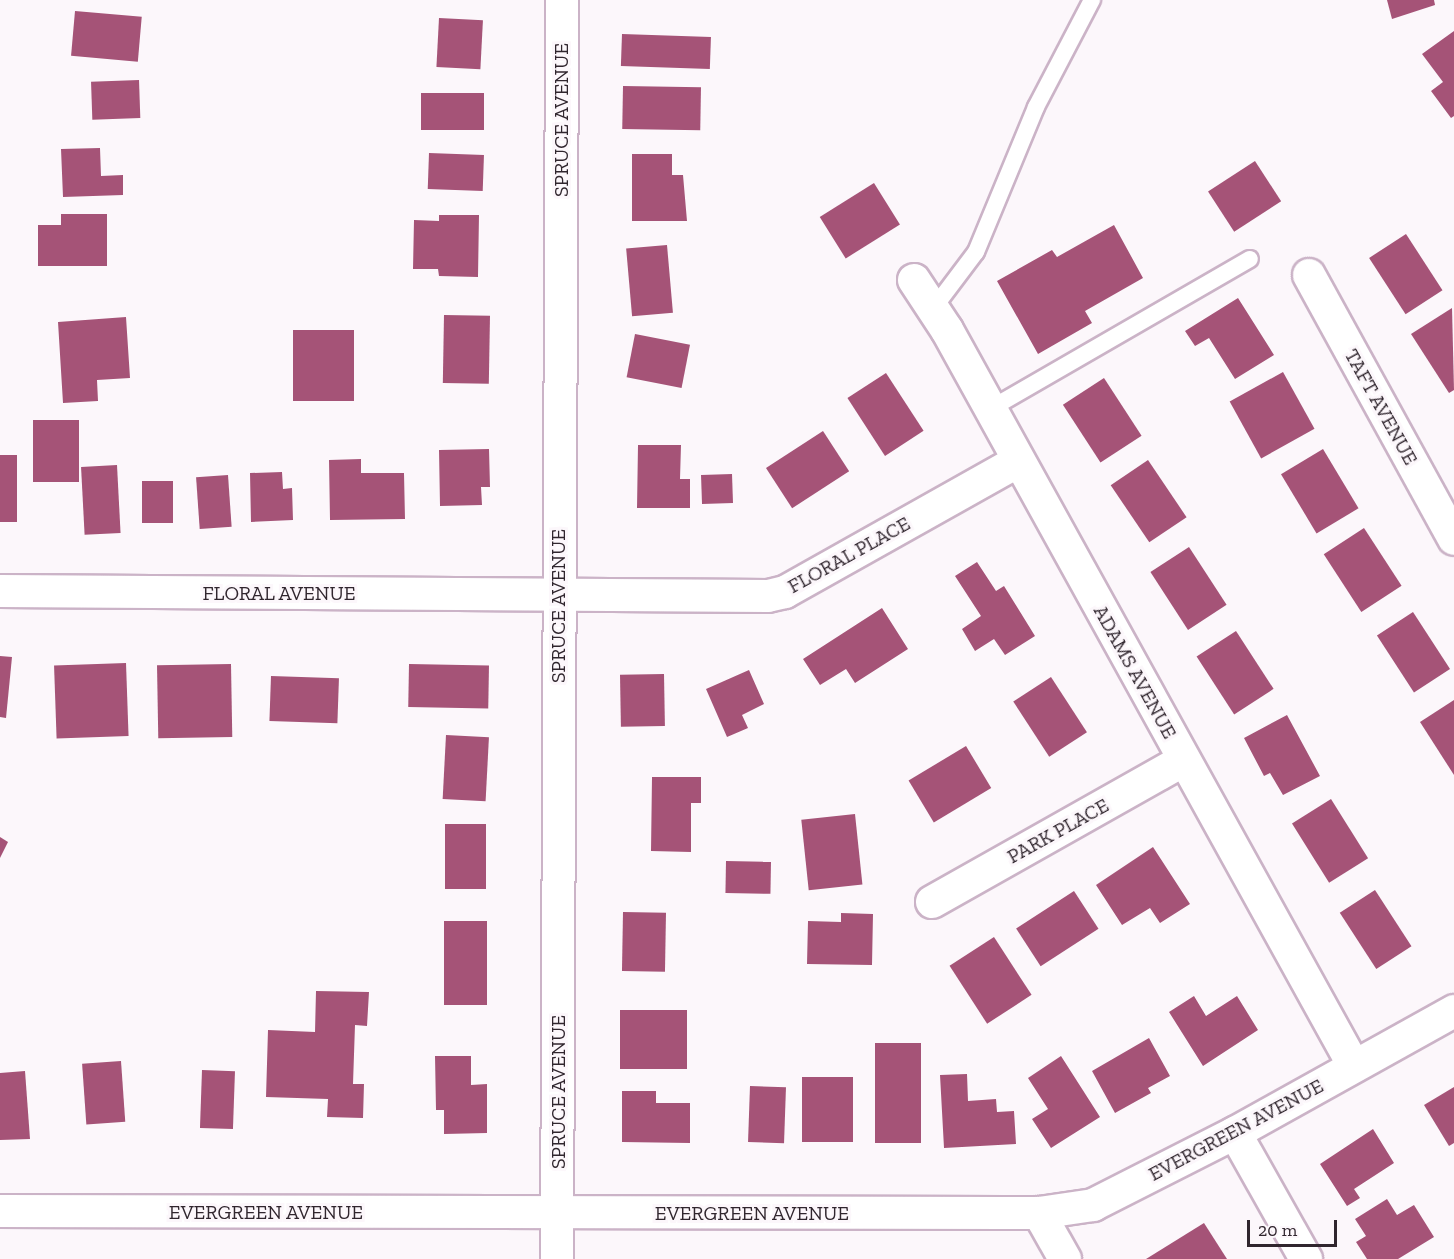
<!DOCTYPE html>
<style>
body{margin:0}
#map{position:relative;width:1454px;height:1259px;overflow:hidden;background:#fcf7fb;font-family:"Zilla Slab",serif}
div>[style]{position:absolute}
.building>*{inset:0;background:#a55377;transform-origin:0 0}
.roads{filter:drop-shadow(2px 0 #cbb3c7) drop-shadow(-2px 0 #cbb3c7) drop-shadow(0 2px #cbb3c7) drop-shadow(0 -2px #cbb3c7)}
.lane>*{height:16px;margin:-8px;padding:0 8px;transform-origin:8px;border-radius:8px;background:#fff}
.street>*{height:32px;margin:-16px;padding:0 16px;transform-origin:16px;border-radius:16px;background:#fff}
span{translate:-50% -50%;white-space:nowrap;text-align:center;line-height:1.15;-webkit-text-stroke:6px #fcf7fb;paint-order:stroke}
.street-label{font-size:20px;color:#30262e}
.scale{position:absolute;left:1247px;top:1220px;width:90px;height:27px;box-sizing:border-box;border:3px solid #30262e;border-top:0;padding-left:8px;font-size:18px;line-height:21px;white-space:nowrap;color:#30262e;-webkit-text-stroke:4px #fcf7fb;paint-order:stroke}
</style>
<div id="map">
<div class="building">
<div style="clip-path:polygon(1387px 0,1434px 0,1435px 5px,1392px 19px)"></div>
<div style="left:75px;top:11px;width:67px;height:45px;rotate:5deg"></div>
<div style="left:439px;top:18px;width:44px;height:49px;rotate:3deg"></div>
<div style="clip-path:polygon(1454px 31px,1454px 116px,1451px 118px,1431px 91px,1443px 82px,1422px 54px)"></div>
<div style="left:622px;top:34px;width:89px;height:32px;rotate:2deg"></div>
<div style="left:139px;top:80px;width:38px;height:48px;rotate:88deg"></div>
<div style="left:623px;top:86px;width:78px;height:43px;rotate:1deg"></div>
<div style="left:421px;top:93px;width:63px;height:37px"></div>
<div style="clip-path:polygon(100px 148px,101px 176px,123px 175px,123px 195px,63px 197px,61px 149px)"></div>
<div style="left:429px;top:153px;width:55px;height:36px;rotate:2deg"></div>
<div style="clip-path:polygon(632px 154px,672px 154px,672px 175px,683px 175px,687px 221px,632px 221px)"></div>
<div style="left:1255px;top:161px;width:48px;height:56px;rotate:57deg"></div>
<div style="left:874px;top:183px;width:49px;height:64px;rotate:58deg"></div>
<div style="clip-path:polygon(61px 214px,107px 214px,107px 266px,38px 266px,38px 225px,61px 225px)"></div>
<div style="clip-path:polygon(439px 215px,479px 215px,478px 277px,439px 276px,438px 269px,413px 269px,414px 220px,439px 221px)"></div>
<div style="clip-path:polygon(1114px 225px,1143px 278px,1085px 311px,1092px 323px,1038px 354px,997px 281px,1052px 250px,1057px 257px)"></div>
<div style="left:1406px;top:234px;width:67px;height:44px;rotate:57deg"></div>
<div style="left:667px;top:245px;width:68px;height:41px;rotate:85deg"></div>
<div style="clip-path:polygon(1238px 298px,1274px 355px,1235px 379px,1209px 338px,1195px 346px,1185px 331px)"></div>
<div style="clip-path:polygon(1452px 308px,1454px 390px,1449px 393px,1411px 334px)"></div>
<div style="left:444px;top:315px;width:46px;height:68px;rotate:1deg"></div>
<div style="clip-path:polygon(126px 317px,130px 378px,97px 380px,98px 401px,63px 403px,58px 322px)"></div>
<div style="left:293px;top:330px;width:61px;height:71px"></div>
<div style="left:635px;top:334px;width:56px;height:44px;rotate:11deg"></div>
<div style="left:1283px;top:372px;width:65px;height:61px;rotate:61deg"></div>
<div style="left:886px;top:373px;width:69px;height:46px;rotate:57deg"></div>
<div style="left:1104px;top:378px;width:69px;height:49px;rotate:57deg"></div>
<div style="left:33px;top:420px;width:46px;height:62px"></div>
<div style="left:823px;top:431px;width:48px;height:68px;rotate:57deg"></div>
<div style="clip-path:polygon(638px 445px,681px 445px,680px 479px,690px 479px,690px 508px,637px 508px)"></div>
<div style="clip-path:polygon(489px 449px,490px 487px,481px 487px,482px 505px,440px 506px,439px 450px)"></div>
<div style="left:1323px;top:449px;width:69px;height:49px;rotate:59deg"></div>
<div style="left:0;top:455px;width:17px;height:67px"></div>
<div style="clip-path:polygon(361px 459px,361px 473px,404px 473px,405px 519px,330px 520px,329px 460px)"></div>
<div style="left:1148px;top:460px;width:69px;height:45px;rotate:56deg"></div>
<div style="left:117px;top:465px;width:68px;height:36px;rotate:87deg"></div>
<div style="clip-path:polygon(282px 472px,283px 489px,292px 488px,293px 520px,251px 522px,250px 473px)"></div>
<div style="left:732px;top:474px;width:29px;height:31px;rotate:88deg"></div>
<div style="left:228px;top:475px;width:52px;height:32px;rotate:86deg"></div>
<div style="left:142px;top:481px;width:31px;height:42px"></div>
<div style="left:1364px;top:528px;width:69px;height:48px;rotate:57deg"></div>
<div style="left:1189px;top:547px;width:69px;height:46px;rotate:57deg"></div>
<div style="clip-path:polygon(977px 562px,996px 591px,1004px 586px,1035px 636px,1005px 655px,994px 639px,975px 651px,962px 629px,981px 616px,955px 576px)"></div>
<div style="clip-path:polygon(882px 608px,908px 649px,855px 683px,846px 669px,820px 685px,803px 659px)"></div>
<div style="left:1413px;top:612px;width:68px;height:43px;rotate:57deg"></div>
<div style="left:1236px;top:631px;width:69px;height:47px;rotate:57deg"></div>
<div style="clip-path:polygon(0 656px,12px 657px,6px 718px,0 717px)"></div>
<div style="left:126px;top:663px;width:73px;height:72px;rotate:88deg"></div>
<div style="left:231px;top:664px;width:73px;height:74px;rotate:89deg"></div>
<div style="left:409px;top:664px;width:80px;height:43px;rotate:1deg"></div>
<div style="clip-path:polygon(749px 670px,764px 704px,742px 715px,748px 728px,727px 737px,706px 689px)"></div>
<div style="left:664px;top:674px;width:52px;height:44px;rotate:89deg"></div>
<div style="left:271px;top:676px;width:68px;height:45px;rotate:2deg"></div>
<div style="left:1051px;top:677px;width:66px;height:45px;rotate:57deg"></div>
<div style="clip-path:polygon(1454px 700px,1454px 775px,1420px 722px)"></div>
<div style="clip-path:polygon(1287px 715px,1320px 776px,1283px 795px,1270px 773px,1264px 776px,1244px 738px)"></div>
<div style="left:446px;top:735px;width:43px;height:64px;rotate:3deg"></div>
<div style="left:966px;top:746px;width:49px;height:67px;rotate:59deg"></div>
<div style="clip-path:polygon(652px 777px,701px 777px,701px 803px,691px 803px,691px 852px,651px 851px)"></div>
<div style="left:1331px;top:799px;width:70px;height:46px;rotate:58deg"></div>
<div style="left:855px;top:814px;width:71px;height:54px;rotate:84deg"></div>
<div style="left:445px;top:824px;width:41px;height:65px"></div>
<div style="clip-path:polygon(0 837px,8px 842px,0 858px)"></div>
<div style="clip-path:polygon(1153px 847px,1190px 904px,1160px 923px,1150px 908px,1122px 925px,1096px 885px)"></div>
<div style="left:726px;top:861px;width:45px;height:32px;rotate:1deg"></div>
<div style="left:1375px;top:890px;width:67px;height:42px;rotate:57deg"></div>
<div style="left:1074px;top:891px;width:45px;height:69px;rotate:57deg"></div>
<div style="left:623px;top:912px;width:43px;height:59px;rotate:1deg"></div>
<div style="clip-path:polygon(841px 913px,873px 914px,872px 965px,807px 964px,808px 921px,841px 922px)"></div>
<div style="left:444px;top:921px;width:43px;height:84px"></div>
<div style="left:994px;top:937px;width:69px;height:53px;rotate:57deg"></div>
<div style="clip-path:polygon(316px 991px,369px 992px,367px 1026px,355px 1025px,353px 1084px,364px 1084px,363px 1118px,327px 1117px,328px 1099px,266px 1097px,268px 1030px,315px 1032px)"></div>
<div style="clip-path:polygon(1194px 996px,1206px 1016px,1237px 996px,1258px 1030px,1203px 1066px,1169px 1012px)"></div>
<div style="left:620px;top:1010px;width:67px;height:59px"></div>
<div style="clip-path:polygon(1149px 1038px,1170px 1076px,1148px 1088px,1151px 1093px,1115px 1113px,1092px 1071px)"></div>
<div style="left:875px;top:1043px;width:46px;height:100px"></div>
<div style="clip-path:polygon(435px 1056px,471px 1056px,471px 1085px,487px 1084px,487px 1133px,444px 1134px,444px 1110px,436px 1110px)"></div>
<div style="clip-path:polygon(1061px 1056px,1100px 1117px,1051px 1148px,1032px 1119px,1048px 1109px,1028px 1078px)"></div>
<div style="left:121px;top:1061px;width:61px;height:39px;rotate:86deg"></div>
<div style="left:202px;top:1070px;width:33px;height:58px;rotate:2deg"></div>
<div style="clip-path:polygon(25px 1071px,30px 1139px,0 1140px,0 1073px)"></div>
<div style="clip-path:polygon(967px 1074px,968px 1101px,996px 1099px,997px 1112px,1014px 1111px,1016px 1144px,944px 1148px,940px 1075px)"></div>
<div style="left:802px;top:1077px;width:51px;height:65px"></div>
<div style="left:750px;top:1086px;width:36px;height:56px;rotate:2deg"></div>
<div style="clip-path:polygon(1454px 1087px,1454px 1143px,1449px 1146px,1424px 1105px)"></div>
<div style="clip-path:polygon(622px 1091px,656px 1091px,656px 1103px,690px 1103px,690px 1143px,622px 1142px)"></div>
<div style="clip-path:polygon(1373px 1129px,1394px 1163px,1354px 1189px,1360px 1198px,1347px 1206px,1320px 1164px)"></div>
<div style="clip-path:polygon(1387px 1199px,1397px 1215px,1414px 1205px,1434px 1237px,1398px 1259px,1367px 1259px,1356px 1242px,1366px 1236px,1355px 1219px)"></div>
<div style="clip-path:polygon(1204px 1223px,1227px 1259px,1146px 1259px)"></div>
</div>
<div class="roads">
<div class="lane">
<div style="left:933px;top:309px;width:71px;rotate:-53deg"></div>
<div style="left:976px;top:252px;width:157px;rotate:-67.5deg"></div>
<div style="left:1036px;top:107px;width:121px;rotate:-62.4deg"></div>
<div style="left:990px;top:409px;width:300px;rotate:-30deg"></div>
</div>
<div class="street">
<div style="left:1309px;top:275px;width:301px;rotate:61.2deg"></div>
<div style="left:914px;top:280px;width:60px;rotate:56.6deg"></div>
<div style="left:947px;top:330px;width:841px;rotate:61.06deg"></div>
<div style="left:0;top:591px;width:768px;rotate:0.37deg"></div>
<div style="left:768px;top:596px;width:17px;rotate:-13deg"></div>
<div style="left:785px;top:592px;width:267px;rotate:-29.3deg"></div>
<div style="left:932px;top:902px;width:289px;rotate:-29.4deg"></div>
<div style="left:1235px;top:1133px;width:145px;rotate:60.6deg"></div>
<div style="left:0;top:1211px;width:1039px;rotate:0.11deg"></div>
<div style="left:1039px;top:1213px;width:55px;rotate:-8.4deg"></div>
<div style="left:1093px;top:1205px;width:159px;rotate:-26.9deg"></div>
<div style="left:1235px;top:1133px;width:251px;rotate:-29.1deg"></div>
<div style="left:1039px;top:1213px;width:53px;rotate:60.5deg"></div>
<div style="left:557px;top:1259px;width:1259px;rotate:-89.77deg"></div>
</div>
</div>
<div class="street-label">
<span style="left:561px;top:120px;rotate:-90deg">SPRUCE AVENUE</span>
<span style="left:1381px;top:407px;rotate:61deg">TAFT AVENUE</span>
<span style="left:849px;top:555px;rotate:-29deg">FLORAL PLACE</span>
<span style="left:279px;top:593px">FLORAL AVENUE</span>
<span style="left:558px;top:606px;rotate:-90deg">SPRUCE AVENUE</span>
<span style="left:1135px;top:672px;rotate:61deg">ADAMS AVENUE</span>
<span style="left:1058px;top:831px;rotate:-29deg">PARK PLACE</span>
<span style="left:558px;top:1092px;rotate:-90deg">SPRUCE AVENUE</span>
<span style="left:1236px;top:1130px;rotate:-28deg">EVERGREEN AVENUE</span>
<span style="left:266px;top:1212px">EVERGREEN AVENUE</span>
<span style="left:752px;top:1213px">EVERGREEN AVENUE</span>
</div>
<div class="scale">20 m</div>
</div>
